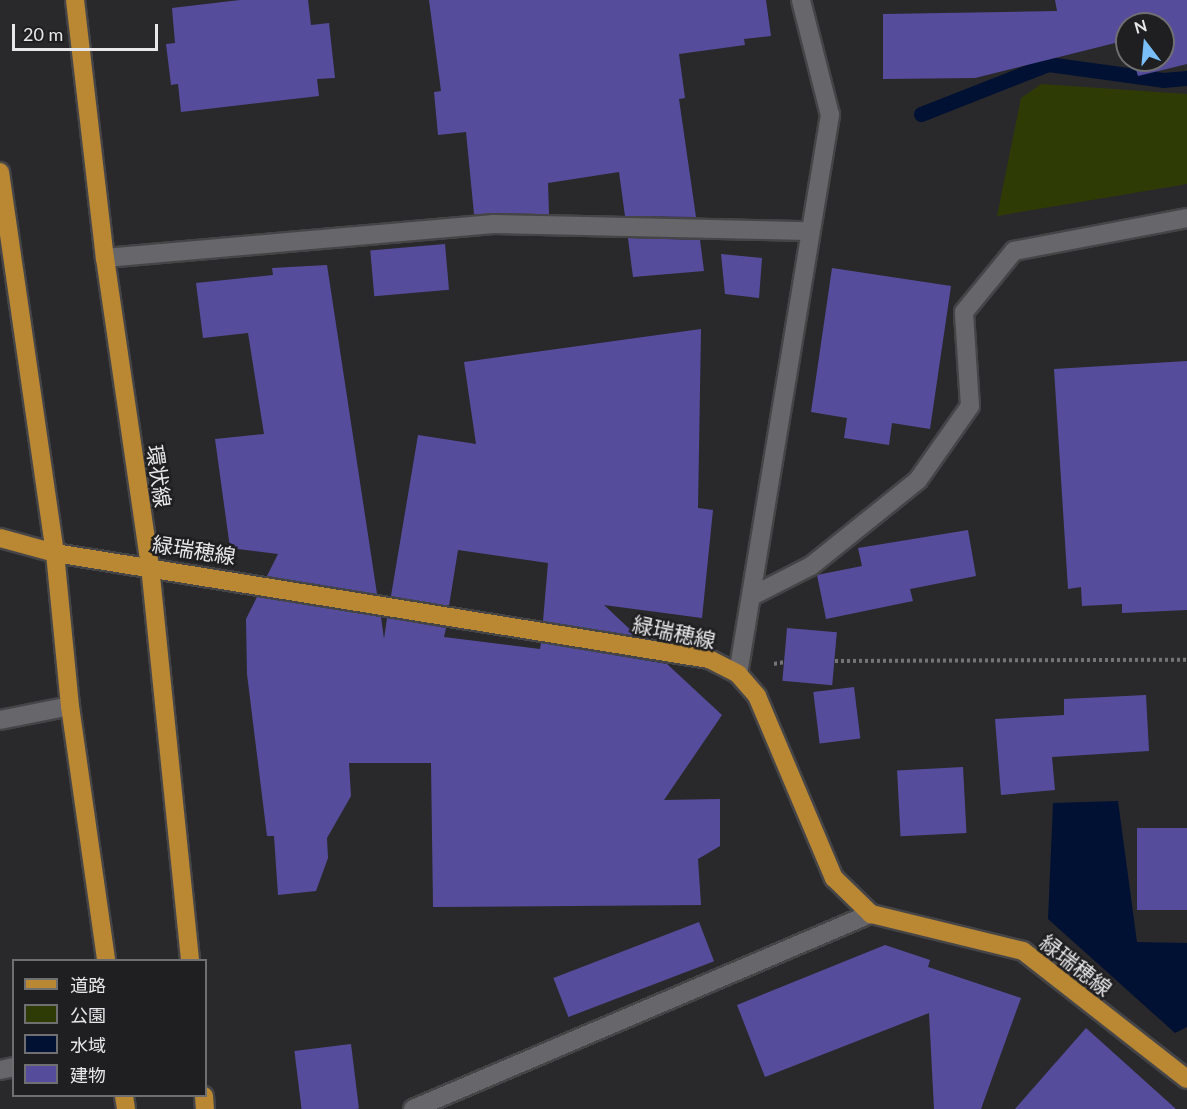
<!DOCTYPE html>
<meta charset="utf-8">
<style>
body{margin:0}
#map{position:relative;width:1187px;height:1109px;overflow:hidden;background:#29292c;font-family:Lato,"Noto Sans JP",sans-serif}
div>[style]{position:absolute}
.green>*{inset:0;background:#2f3b05}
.water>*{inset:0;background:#013}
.stream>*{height:15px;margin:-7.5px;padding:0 7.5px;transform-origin:7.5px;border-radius:7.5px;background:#013}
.building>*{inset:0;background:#554d9c;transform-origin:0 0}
.path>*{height:4px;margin-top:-2px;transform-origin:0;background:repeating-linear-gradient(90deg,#747476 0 3px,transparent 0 6px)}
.roads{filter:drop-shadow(2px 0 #454548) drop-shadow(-2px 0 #454548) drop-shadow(0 2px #454548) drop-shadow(0 -2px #454548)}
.minor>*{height:18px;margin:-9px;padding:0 9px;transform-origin:9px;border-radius:9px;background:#67676b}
.major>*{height:18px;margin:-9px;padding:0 9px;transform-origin:9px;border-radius:9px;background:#ba8733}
span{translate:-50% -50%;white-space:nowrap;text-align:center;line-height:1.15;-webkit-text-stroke:5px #1f1f22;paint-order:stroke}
.street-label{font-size:21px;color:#e8e8ea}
.legend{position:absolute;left:12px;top:959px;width:195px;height:138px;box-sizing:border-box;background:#1f1f22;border:2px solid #6f6f72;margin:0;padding:8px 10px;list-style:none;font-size:18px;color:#e8e8ea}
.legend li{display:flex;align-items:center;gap:12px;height:30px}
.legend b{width:30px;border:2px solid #6f6f72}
.north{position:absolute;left:1115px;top:12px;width:60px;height:60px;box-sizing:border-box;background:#1f1f22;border:2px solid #6f6f72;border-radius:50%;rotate:344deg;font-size:16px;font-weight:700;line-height:24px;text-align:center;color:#e8e8ea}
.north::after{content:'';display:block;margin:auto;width:21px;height:27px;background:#7abef8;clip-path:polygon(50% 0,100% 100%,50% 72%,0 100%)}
.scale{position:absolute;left:12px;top:24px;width:146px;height:27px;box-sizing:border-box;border:3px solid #e8e8ea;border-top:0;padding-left:8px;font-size:18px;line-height:21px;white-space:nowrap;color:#e8e8ea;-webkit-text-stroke:4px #1f1f22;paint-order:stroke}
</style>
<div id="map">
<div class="green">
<div style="clip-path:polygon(1041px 84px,1187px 94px,1187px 184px,997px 216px,1021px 98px)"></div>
</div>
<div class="water">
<div style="clip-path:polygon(1118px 801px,1137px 942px,1187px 943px,1187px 1027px,1175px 1033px,1048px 919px,1053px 803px)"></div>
</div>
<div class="stream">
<div style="left:921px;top:114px;width:136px;rotate:-21.5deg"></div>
<div style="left:1048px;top:64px;width:116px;rotate:7.9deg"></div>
<div style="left:1163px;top:80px;width:24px;rotate:-5deg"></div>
</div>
<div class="building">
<div style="clip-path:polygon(240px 0,308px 0,311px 25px,329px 23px,335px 78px,317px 79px,319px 96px,181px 112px,178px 84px,171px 85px,166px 44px,175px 43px,172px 8px)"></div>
<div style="clip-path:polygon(429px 0,766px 0,771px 36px,744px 39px,745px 45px,679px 54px,685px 98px,679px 99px,696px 217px,625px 216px,619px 172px,548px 183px,549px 214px,474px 214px,466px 132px,438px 135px,434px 92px,441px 91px)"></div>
<div style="clip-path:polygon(1055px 0,1187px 0,1187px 64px,1138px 76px,1133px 60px,1163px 60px,1163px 24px,1127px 24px,1127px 40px,975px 78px,883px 79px,883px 14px,1057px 11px)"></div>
<div style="clip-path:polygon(628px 238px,700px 240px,704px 271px,633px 277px)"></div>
<div style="left:445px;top:244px;width:46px;height:75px;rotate:85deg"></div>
<div style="clip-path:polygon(721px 254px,762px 258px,759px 298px,725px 294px)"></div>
<div style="clip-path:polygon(327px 265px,377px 594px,267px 576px,278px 554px,230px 548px,215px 439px,264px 434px,248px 333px,203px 338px,196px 283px,273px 275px,272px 268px)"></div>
<div style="clip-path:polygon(832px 268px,951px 286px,930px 429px,892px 423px,889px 445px,844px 438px,847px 418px,811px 412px)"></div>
<div style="clip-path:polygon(701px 329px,698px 508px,713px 510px,702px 618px,604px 605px,637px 636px,543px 621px,548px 563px,458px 550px,449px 606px,391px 596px,418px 435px,476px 444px,464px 362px)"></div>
<div style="clip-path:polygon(1187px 361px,1187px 610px,1122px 613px,1122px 604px,1082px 606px,1081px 587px,1068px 589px,1054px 369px)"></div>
<div style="clip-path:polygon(968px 530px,976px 576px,910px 589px,913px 601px,826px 619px,817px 575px,862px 566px,858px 548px)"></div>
<div style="clip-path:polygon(257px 597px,381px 617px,384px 639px,387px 618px,446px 628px,444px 637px,540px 649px,541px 643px,667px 664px,722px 715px,664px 800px,720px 799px,720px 846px,698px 859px,701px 905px,433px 907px,431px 763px,349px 763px,351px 796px,327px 838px,328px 858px,316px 891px,278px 895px,274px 836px,267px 836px,247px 674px,246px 619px)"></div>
<div style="left:787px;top:628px;width:50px;height:53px;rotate:5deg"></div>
<div style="left:854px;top:687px;width:52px;height:41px;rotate:83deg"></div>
<div style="clip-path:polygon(1146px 695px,1149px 751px,1052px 757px,1055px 790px,1001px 795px,995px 719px,1064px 715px,1064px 699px)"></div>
<div style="left:963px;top:767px;width:66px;height:66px;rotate:87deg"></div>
<div style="left:1187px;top:828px;width:82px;height:50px;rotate:90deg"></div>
<div style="left:699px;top:922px;width:42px;height:156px;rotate:69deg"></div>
<div style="clip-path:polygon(885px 945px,930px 960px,928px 967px,1021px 998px,981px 1109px,934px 1109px,929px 1013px,765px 1077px,737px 1005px)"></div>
<div style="clip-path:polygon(1086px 1028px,1176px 1109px,1015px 1109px)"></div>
<div style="left:351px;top:1044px;width:65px;height:57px;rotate:83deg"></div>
</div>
<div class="path">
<div style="left:835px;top:661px;width:352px;rotate:-0.2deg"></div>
<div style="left:774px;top:664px;width:11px;rotate:-10deg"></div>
</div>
<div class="roads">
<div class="minor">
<div style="left:105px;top:258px;width:390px;rotate:-5deg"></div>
<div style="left:494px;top:224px;width:314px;rotate:1.3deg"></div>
<div style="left:752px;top:596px;width:66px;rotate:-27deg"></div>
<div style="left:811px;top:566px;width:137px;rotate:-38.8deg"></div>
<div style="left:918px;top:480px;width:90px;rotate:-54.9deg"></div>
<div style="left:970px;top:406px;width:94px;rotate:-93.7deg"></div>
<div style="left:964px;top:312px;width:79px;rotate:-50.7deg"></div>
<div style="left:1014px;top:251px;width:176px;rotate:-10.8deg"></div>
<div style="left:738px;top:674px;width:567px;rotate:-80.65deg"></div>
<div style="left:830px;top:115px;width:119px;rotate:-104.2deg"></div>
<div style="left:0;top:720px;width:71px;rotate:-11.3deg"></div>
<div style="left:0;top:1070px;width:14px;rotate:-12deg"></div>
<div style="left:413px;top:1109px;width:498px;rotate:-23.1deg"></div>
</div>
<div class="major">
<div style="left:75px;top:0;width:260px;rotate:83.4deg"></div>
<div style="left:105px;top:258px;width:311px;rotate:81.7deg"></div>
<div style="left:150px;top:566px;width:396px;rotate:84.2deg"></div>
<div style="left:0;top:172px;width:385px;rotate:81.8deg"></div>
<div style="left:55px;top:553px;width:154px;rotate:84.4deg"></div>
<div style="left:70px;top:706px;width:257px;rotate:81.9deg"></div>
<div style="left:0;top:538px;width:57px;rotate:15.3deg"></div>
<div style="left:55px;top:553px;width:663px;rotate:9.21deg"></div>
<div style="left:709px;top:659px;width:33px;rotate:27deg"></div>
<div style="left:738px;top:674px;width:29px;rotate:49deg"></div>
<div style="left:757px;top:696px;width:198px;rotate:67.1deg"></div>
<div style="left:834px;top:878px;width:52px;rotate:44.2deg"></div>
<div style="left:871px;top:914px;width:156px;rotate:13.7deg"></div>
<div style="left:1023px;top:951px;width:208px;rotate:38deg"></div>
<div style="left:124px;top:1096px;width:13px;rotate:81deg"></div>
<div style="left:204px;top:1096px;width:13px;rotate:86deg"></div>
</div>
</div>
<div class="street-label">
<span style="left:159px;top:476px;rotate:82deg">環状線</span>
<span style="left:194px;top:550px;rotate:9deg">緑瑞穂線</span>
<span style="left:674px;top:632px;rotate:12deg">緑瑞穂線</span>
<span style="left:1076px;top:965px;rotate:38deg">緑瑞穂線</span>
</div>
<ul class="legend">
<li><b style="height:8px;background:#ba8733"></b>道路</li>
<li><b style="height:16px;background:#2f3b05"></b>公園</li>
<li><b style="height:16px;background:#013"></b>水域</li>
<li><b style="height:16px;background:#554d9c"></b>建物</li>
</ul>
<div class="north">N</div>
<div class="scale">20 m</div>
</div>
